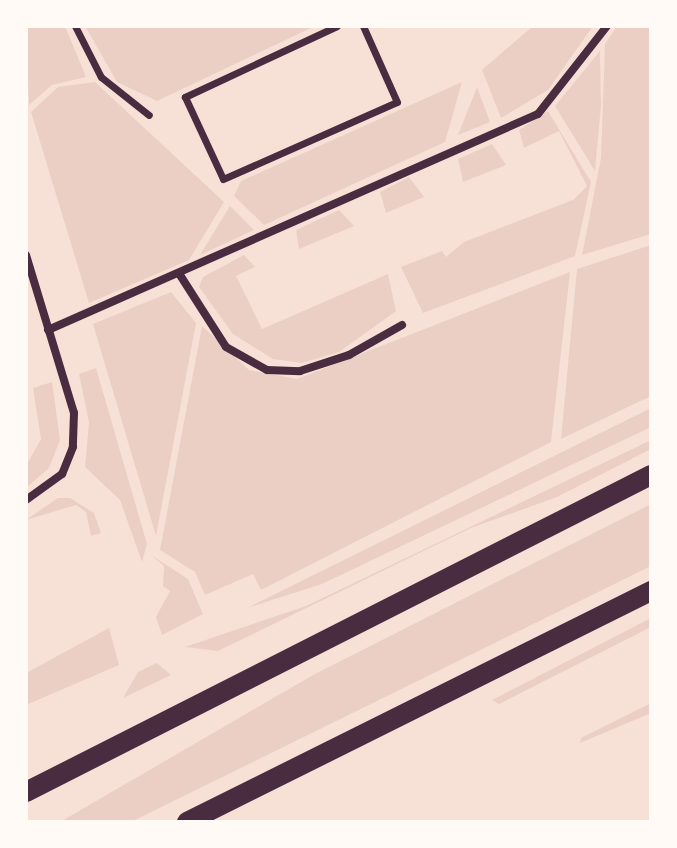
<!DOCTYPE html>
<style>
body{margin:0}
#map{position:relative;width:677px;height:848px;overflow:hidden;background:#f7e1d7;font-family:Commissioner,sans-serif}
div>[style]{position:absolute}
.green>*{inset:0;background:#ebcfc5}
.pedestrian>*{height:7px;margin:-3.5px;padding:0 3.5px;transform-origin:3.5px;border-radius:3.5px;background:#4a2c40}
.minor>*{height:8px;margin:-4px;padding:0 4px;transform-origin:4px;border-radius:4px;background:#4a2c40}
.primary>*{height:20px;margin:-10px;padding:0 10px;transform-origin:10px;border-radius:10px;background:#4a2c40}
span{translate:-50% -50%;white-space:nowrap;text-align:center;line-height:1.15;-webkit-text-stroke:7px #fffaf5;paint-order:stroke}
.frame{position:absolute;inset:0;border:28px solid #fffaf5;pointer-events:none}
</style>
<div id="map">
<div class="green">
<div style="clip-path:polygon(26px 26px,65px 26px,86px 77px,52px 85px,29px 105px)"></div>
<div style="clip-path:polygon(85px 26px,315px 26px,157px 101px,117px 82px)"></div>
<div style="clip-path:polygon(533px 26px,593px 26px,548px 90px,501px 118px,482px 70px)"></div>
<div style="clip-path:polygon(617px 26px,651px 26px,651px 234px,582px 255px,601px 158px,605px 44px)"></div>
<div style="clip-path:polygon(600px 51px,601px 105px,595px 171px,555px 106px)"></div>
<div style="clip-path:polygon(95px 82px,224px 202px,189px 260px,89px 303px,31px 112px,58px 87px)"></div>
<div style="clip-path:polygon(462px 82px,445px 142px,264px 225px,234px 196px,241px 181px)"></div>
<div style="clip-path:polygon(477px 87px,490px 122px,458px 135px)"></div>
<div style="clip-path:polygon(548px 111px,591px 182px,575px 256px,423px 313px,401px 267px,442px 251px,446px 257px,464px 242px,573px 200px,587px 186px,559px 131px,524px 148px,519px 130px)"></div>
<div style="clip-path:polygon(492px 144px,506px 165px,463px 182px,458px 159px)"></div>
<div style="clip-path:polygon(409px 177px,424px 197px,386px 213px,380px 192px)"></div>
<div style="clip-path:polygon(230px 206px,254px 230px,200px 255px)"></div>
<div style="clip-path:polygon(339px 210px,354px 226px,299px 249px,296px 230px)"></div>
<div style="clip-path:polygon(651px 245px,651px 396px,561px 439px,577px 269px)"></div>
<div style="clip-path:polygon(244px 255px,255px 267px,236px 276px,262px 329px,388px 274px,396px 311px,339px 352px,302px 363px,273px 359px,233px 334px,199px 287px,203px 277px)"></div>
<div style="clip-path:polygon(570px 272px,551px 442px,261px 590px,253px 574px,205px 595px,195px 572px,160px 550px,202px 326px,249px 370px,297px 379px)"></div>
<div style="clip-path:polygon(171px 292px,196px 323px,156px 536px,93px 324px)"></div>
<div style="clip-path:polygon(96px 368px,147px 544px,142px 562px,120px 500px,85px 467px,89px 422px,79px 374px)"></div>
<div style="clip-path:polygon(52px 382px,60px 440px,49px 468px,26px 488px,26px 466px,41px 439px,33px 388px)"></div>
<div style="clip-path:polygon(651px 408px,651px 427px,322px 584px,247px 608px)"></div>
<div style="clip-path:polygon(651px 440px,651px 449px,557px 497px,471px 528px,218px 651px,185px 647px,306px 606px)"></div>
<div style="clip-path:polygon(58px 498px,70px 498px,94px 513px,101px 533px,91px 536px,86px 512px,76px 505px,26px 520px)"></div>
<div style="clip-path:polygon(651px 504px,651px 566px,131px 822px,60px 822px,313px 675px)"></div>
<div style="clip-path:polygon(151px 555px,188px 579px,203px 614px,162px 635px,156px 617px,170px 591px,163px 586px,164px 566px)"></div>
<div style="clip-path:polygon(651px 618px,651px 627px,499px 704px,492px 700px)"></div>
<div style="clip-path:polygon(109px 628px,119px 665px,26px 705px,26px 673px)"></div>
<div style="clip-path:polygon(157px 663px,171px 675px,123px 698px,138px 672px)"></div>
<div style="clip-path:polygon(651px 703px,651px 713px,580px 743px,581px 738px)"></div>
</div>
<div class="pedestrian">
<div style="left:75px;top:26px;width:57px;rotate:63deg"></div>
<div style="left:101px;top:77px;width:61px;rotate:38.4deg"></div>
<div style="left:337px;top:26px;width:168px;rotate:155deg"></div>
<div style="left:185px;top:97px;width:90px;rotate:65.1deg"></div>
<div style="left:223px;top:179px;width:190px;rotate:-23.9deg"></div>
<div style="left:397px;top:102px;width:83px;rotate:-114.1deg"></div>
</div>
<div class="minor">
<div style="left:26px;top:255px;width:165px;rotate:73.1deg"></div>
<div style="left:74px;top:413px;width:34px;rotate:92deg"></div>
<div style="left:73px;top:447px;width:29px;rotate:112deg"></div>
<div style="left:62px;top:474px;width:44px;rotate:144.2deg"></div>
<div style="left:180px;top:275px;width:85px;rotate:57.4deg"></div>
<div style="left:226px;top:347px;width:47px;rotate:29.3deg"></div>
<div style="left:267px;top:370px;width:33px;rotate:2deg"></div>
<div style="left:300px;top:371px;width:52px;rotate:-18.1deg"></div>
<div style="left:349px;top:355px;width:61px;rotate:-29.5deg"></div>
<div style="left:48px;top:330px;width:535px;rotate:-23.79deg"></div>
<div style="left:538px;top:114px;width:112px;rotate:-51.9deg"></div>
</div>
<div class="primary">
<div style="left:26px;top:792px;width:701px;rotate:-26.89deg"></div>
<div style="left:187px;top:822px;width:518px;rotate:-26.47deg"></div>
</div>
<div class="frame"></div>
</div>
